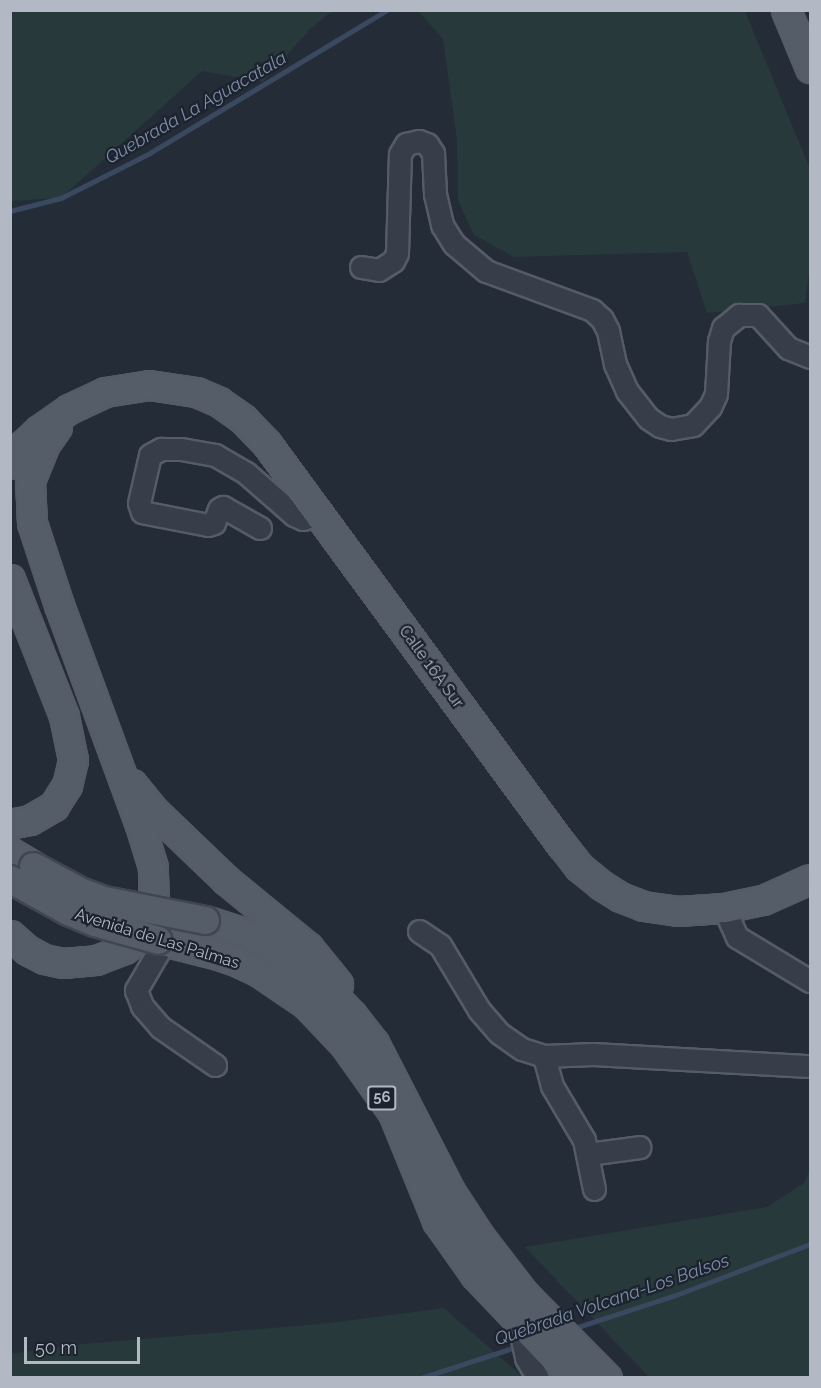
<!DOCTYPE html>
<style>
body{margin:0}
#map{position:relative;width:821px;height:1388px;overflow:hidden;background:#242c38;font-family:Raleway,sans-serif}
div>[style]{position:absolute}
.green>*{inset:0;background:#27393a}
.stream>*{height:4.5px;margin:-2.25px;padding:0 2.25px;transform-origin:2.25px;border-radius:2.25px;background:#3a4960}
.roads{filter:drop-shadow(2px 0 #555c67) drop-shadow(-2px 0 #555c67) drop-shadow(0 2px #555c67) drop-shadow(0 -2px #555c67)}
.minor>*{height:21px;margin:-10.5px;padding:0 10.5px;transform-origin:10.5px;border-radius:10.5px;background:#373e49}
.major>*{height:27px;margin:-13.5px;padding:0 13.5px;transform-origin:13.5px;border-radius:13.5px;background:#555d69}
.bridges{filter:drop-shadow(2px 0 #414752) drop-shadow(-2px 0 #414752) drop-shadow(0 2px #414752) drop-shadow(0 -2px #414752)}
.major-bridge>*{height:27px;margin:-13.5px;padding:0 13.5px;transform-origin:13.5px;border-radius:13.5px;background:#555d69}
span{translate:-50% -50%;white-space:nowrap;text-align:center;line-height:1.15;-webkit-text-stroke:4.5px #1d232e;paint-order:stroke}
.shield-label span{padding:2px 4px;background:#1d232e;border:2px solid;border-radius:4px;-webkit-text-stroke-width:0}
.shield-label{font-size:15px;color:#b2b9c5;font-weight:700}
.street-label{font-size:16px;color:#b2b9c5}
.water-label{font-size:18px;color:#7c8eaa;font-style:italic}
.frame{position:absolute;inset:0;border:12px solid #b2b9c5;pointer-events:none}
.scale{position:absolute;left:24px;top:1337px;width:116px;height:27px;box-sizing:border-box;border:3px solid #b2b9c5;border-top:0;padding-left:8px;font-size:18px;line-height:21px;white-space:nowrap;color:#b2b9c5;-webkit-text-stroke:4px #1d232e;paint-order:stroke}
</style>
<div id="map">
<div class="green">
<div style="clip-path:polygon(11px 10px,332px 10px,332px 11px,310px 29px,263px 82px,202px 71px,61px 198px,11px 201px)"></div>
<div style="clip-path:polygon(418px 11px,745px 11px,810px 169px,810px 266px,805px 303px,707px 313px,687px 252px,514px 257px,474px 235px,458px 200px,457px 140px,443px 39px)"></div>
<div style="clip-path:polygon(810px 1171px,810px 1377px,649px 1377px,525px 1247px,767px 1207px,804px 1183px)"></div>
<div style="clip-path:polygon(444px 1308px,523px 1377px,11px 1377px,11px 1354px,72px 1345px,330px 1323px)"></div>
</div>
<div class="stream">
<div style="left:10px;top:211px;width:53px;rotate:-14.3deg"></div>
<div style="left:61px;top:198px;width:100px;rotate:-26.8deg"></div>
<div style="left:150px;top:153px;width:277px;rotate:-31.1deg"></div>
<div style="left:572px;top:1329px;width:109px;rotate:-18.1deg"></div>
<div style="left:676px;top:1295px;width:143px;rotate:-20.8deg"></div>
<div style="left:421px;top:1378px;width:103px;rotate:-18.1deg"></div>
</div>
<div class="roads">
<div class="minor">
<div style="left:361px;top:267px;width:18px;rotate:9deg"></div>
<div style="left:379px;top:270px;width:17px;rotate:-33deg"></div>
<div style="left:393px;top:261px;width:9px;rotate:-63deg"></div>
<div style="left:397px;top:253px;width:99px;rotate:-88.3deg"></div>
<div style="left:400px;top:154px;width:12px;rotate:-59deg"></div>
<div style="left:406px;top:144px;width:13px;rotate:-13deg"></div>
<div style="left:419px;top:141px;width:9px;rotate:21deg"></div>
<div style="left:427px;top:144px;width:11px;rotate:56deg"></div>
<div style="left:433px;top:153px;width:41px;rotate:87.2deg"></div>
<div style="left:435px;top:194px;width:32px;rotate:77deg"></div>
<div style="left:442px;top:225px;width:22px;rotate:58deg"></div>
<div style="left:454px;top:244px;width:42px;rotate:40.2deg"></div>
<div style="left:486px;top:271px;width:113px;rotate:20.2deg"></div>
<div style="left:592px;top:310px;width:13px;rotate:42deg"></div>
<div style="left:602px;top:319px;width:13px;rotate:63deg"></div>
<div style="left:608px;top:331px;width:34px;rotate:78deg"></div>
<div style="left:615px;top:364px;width:30px;rotate:66deg"></div>
<div style="left:627px;top:391px;width:34px;rotate:52deg"></div>
<div style="left:648px;top:418px;width:14px;rotate:34deg"></div>
<div style="left:660px;top:426px;width:11px;rotate:15deg"></div>
<div style="left:671px;top:429px;width:22px;rotate:-10deg"></div>
<div style="left:693px;top:425px;width:25px;rotate:-47deg"></div>
<div style="left:710px;top:407px;width:14px;rotate:-65deg"></div>
<div style="left:716px;top:394px;width:53px;rotate:-86.8deg"></div>
<div style="left:719px;top:341px;width:14px;rotate:-73deg"></div>
<div style="left:723px;top:328px;width:21px;rotate:-39deg"></div>
<div style="left:739px;top:315px;width:19px"></div>
<div style="left:758px;top:315px;width:45px;rotate:47.7deg"></div>
<div style="left:788px;top:348px;width:24px;rotate:22deg"></div>
<div style="left:260px;top:528px;width:43px;rotate:-150.4deg"></div>
<div style="left:223px;top:507px;width:4px;rotate:153deg"></div>
<div style="left:219px;top:509px;width:15px;rotate:110deg"></div>
<div style="left:214px;top:523px;width:6px;rotate:162deg"></div>
<div style="left:208px;top:525px;width:67px;rotate:-168.9deg"></div>
<div style="left:142px;top:512px;width:9px;rotate:-108deg"></div>
<div style="left:139px;top:503px;width:49px;rotate:-77.1deg"></div>
<div style="left:150px;top:455px;width:13px;rotate:-29deg"></div>
<div style="left:161px;top:449px;width:20px"></div>
<div style="left:181px;top:449px;width:35px;rotate:10deg"></div>
<div style="left:215px;top:455px;width:36px;rotate:30deg"></div>
<div style="left:246px;top:473px;width:64px;rotate:41.2deg"></div>
<div style="left:294px;top:515px;width:10px;rotate:24deg"></div>
<div style="left:303px;top:519px;width:15px;rotate:-20deg"></div>
<div style="left:724px;top:908px;width:32px;rotate:66deg"></div>
<div style="left:737px;top:937px;width:85px;rotate:31.1deg"></div>
<div style="left:419px;top:931px;width:25px;rotate:34deg"></div>
<div style="left:440px;top:945px;width:76px;rotate:59deg"></div>
<div style="left:479px;top:1010px;width:30px;rotate:49deg"></div>
<div style="left:499px;top:1033px;width:28px;rotate:35deg"></div>
<div style="left:522px;top:1049px;width:23px;rotate:18deg"></div>
<div style="left:544px;top:1056px;width:49px;rotate:-2.3deg"></div>
<div style="left:593px;top:1054px;width:217px;rotate:3.2deg"></div>
<div style="left:164px;top:942px;width:56px;rotate:120.3deg"></div>
<div style="left:136px;top:990px;width:17px;rotate:69deg"></div>
<div style="left:142px;top:1006px;width:28px;rotate:49deg"></div>
<div style="left:160px;top:1027px;width:67px;rotate:34.6deg"></div>
<div style="left:544px;top:1056px;width:31px;rotate:75deg"></div>
<div style="left:552px;top:1086px;width:63px;rotate:59.3deg"></div>
<div style="left:584px;top:1140px;width:50px;rotate:78.5deg"></div>
<div style="left:588px;top:1154px;width:52px;rotate:-7.7deg"></div>
<div style="left:518px;top:1322px;width:37px;rotate:77deg"></div>
<div style="left:526px;top:1358px;width:23px;rotate:59deg"></div>
</div>
<div class="major">
<div style="left:786px;top:10px;width:63px;rotate:67.5deg"></div>
<div style="left:10px;top:464px;width:24px;rotate:-55deg"></div>
<div style="left:24px;top:444px;width:21px;rotate:-43deg"></div>
<div style="left:39px;top:430px;width:37px;rotate:-35deg"></div>
<div style="left:69px;top:409px;width:40px;rotate:-25deg"></div>
<div style="left:105px;top:392px;width:45px;rotate:-9deg"></div>
<div style="left:149px;top:385px;width:48px;rotate:8.5deg"></div>
<div style="left:196px;top:392px;width:25px;rotate:23deg"></div>
<div style="left:219px;top:402px;width:29px;rotate:35deg"></div>
<div style="left:243px;top:419px;width:35px;rotate:46deg"></div>
<div style="left:267px;top:444px;width:498px;rotate:53.7deg"></div>
<div style="left:562px;top:845px;width:28px;rotate:52deg"></div>
<div style="left:579px;top:867px;width:28px;rotate:39deg"></div>
<div style="left:601px;top:885px;width:22px;rotate:32deg"></div>
<div style="left:620px;top:897px;width:25px;rotate:21deg"></div>
<div style="left:643px;top:906px;width:35px;rotate:8deg"></div>
<div style="left:678px;top:911px;width:46px;rotate:-3.7deg"></div>
<div style="left:724px;top:908px;width:40px;rotate:-12deg"></div>
<div style="left:763px;top:900px;width:51px;rotate:-24.1deg"></div>
<div style="left:10px;top:579px;width:147px;rotate:68.5deg"></div>
<div style="left:64px;top:716px;width:45px;rotate:78.4deg"></div>
<div style="left:73px;top:760px;width:26px;rotate:103deg"></div>
<div style="left:67px;top:785px;width:25px;rotate:122deg"></div>
<div style="left:54px;top:806px;width:28px;rotate:150deg"></div>
<div style="left:30px;top:820px;width:20px;rotate:169deg"></div>
<div style="left:132px;top:784px;width:32px;rotate:51deg"></div>
<div style="left:152px;top:809px;width:103px;rotate:43.8deg"></div>
<div style="left:226px;top:880px;width:106px;rotate:39.3deg"></div>
<div style="left:308px;top:947px;width:48px;rotate:51deg"></div>
<div style="left:10px;top:852px;width:27px;rotate:31deg"></div>
<div style="left:205px;top:920px;width:45px;rotate:18deg"></div>
<div style="left:248px;top:934px;width:27px;rotate:27deg"></div>
<div style="left:272px;top:946px;width:67px;rotate:37.7deg"></div>
<div style="left:325px;top:987px;width:39px;rotate:46deg"></div>
<div style="left:352px;top:1015px;width:36px;rotate:52deg"></div>
<div style="left:374px;top:1043px;width:166px;rotate:62.8deg"></div>
<div style="left:450px;top:1191px;width:55px;rotate:56.9deg"></div>
<div style="left:480px;top:1237px;width:72px;rotate:52.3deg"></div>
<div style="left:524px;top:1294px;width:118px;rotate:45.3deg"></div>
<div style="left:10px;top:935px;width:23px;rotate:41deg"></div>
<div style="left:27px;top:950px;width:19px;rotate:28deg"></div>
<div style="left:44px;top:959px;width:19px;rotate:12deg"></div>
<div style="left:63px;top:963px;width:33px;rotate:-5deg"></div>
<div style="left:96px;top:960px;width:30px;rotate:-21deg"></div>
<div style="left:124px;top:949px;width:11px;rotate:-34deg"></div>
<div style="left:133px;top:943px;width:16px;rotate:-50deg"></div>
<div style="left:143px;top:931px;width:31px;rotate:-69deg"></div>
<div style="left:154px;top:902px;width:35px;rotate:-92deg"></div>
<div style="left:153px;top:867px;width:44px;rotate:-107.2deg"></div>
<div style="left:140px;top:825px;width:234px;rotate:-110.2deg"></div>
<div style="left:59px;top:605px;width:86px;rotate:-108.2deg"></div>
<div style="left:32px;top:523px;width:42px;rotate:-92.7deg"></div>
<div style="left:30px;top:481px;width:40px;rotate:-68deg"></div>
<div style="left:45px;top:444px;width:21px;rotate:-55deg"></div>
<div style="left:158px;top:940px;width:62px;rotate:14deg"></div>
<div style="left:218px;top:955px;width:21px;rotate:19deg"></div>
<div style="left:238px;top:962px;width:23px;rotate:25deg"></div>
<div style="left:259px;top:972px;width:57px;rotate:34.2deg"></div>
<div style="left:306px;top:1004px;width:55px;rotate:46.5deg"></div>
<div style="left:344px;top:1044px;width:85px;rotate:54.6deg"></div>
<div style="left:393px;top:1113px;width:117px;rotate:67.8deg"></div>
<div style="left:437px;top:1221px;width:67px;rotate:54.7deg"></div>
<div style="left:476px;top:1276px;width:141px;rotate:46.4deg"></div>
</div>
</div>
<div class="bridges">
<div class="major-bridge">
<div style="left:33px;top:866px;width:55px;rotate:28deg"></div>
<div style="left:82px;top:892px;width:23px;rotate:20deg"></div>
<div style="left:104px;top:900px;width:103px;rotate:11.2deg"></div>
<div style="left:10px;top:879px;width:66px;rotate:28.9deg"></div>
<div style="left:68px;top:911px;width:28px;rotate:23deg"></div>
<div style="left:94px;top:922px;width:66px;rotate:15.7deg"></div>
</div>
</div>
<div class="shield-label">
<span style="left:382px;top:1098px">56</span>
</div>
<div class="street-label">
<span style="left:431px;top:667px;rotate:54deg">Calle 16A Sur</span>
<span style="left:157px;top:939px;rotate:17deg">Avenida de Las Palmas</span>
</div>
<div class="water-label">
<span style="left:196px;top:108px;rotate:-30deg">Quebrada La Aguacatala</span>
<span style="left:612px;top:1300px;rotate:-19deg">Quebrada Volcana-Los Balsos</span>
</div>
<div class="frame"></div>
<div class="scale">50 m</div>
</div>
